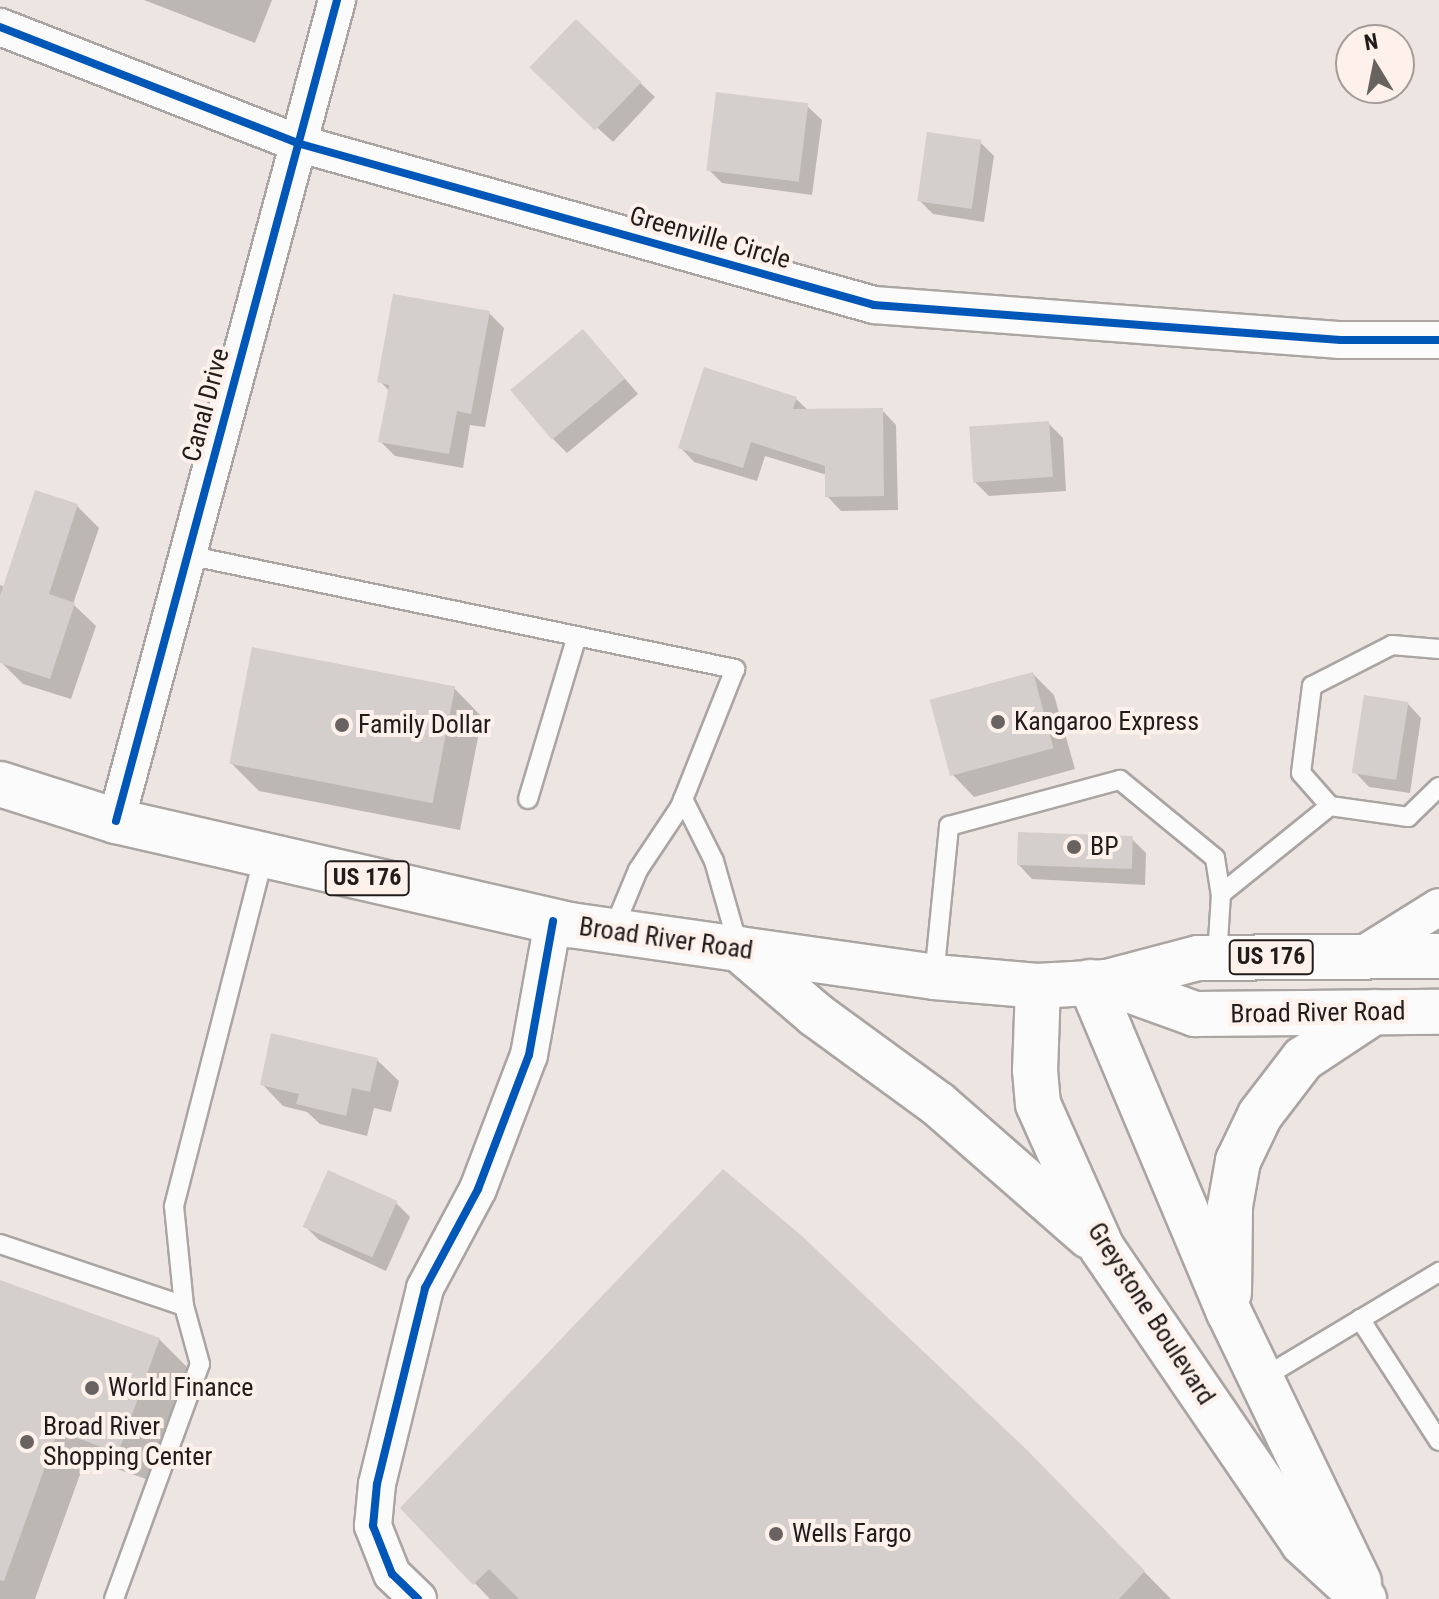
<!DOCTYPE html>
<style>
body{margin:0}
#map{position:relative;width:1439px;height:1599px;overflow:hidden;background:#ede5e2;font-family:"Roboto Condensed",sans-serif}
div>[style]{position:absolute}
.shadow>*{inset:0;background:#0003}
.building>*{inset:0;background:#d4cecc;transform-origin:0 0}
.roads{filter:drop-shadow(2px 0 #aaa5a2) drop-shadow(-2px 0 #aaa5a2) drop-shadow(0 2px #aaa5a2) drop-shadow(0 -2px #aaa5a2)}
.lane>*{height:18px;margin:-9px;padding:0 9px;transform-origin:9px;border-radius:9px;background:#fcfbfb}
.street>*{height:36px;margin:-18px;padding:0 18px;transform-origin:18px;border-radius:18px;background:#fcfbfb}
.secondary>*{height:44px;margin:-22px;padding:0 22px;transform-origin:22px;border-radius:22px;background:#fcfbfb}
.primary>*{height:44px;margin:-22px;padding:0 22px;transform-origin:22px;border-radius:22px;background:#fcfbfb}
.cycleway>*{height:8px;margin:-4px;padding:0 4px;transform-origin:4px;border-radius:4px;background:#0057b8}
.dots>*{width:22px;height:22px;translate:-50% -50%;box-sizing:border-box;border:4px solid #fef1eb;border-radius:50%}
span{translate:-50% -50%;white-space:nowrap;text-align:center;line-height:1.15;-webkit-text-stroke:8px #fef1eb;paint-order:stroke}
.shield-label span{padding:2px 6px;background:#fef1eb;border:2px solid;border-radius:6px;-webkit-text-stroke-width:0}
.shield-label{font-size:24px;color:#211c1a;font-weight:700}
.street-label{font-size:26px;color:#211c1a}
.poi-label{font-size:26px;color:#211c1a}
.left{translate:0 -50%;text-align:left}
.north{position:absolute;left:1335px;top:24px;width:80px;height:80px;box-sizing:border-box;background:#fef1eb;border:2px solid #a69c97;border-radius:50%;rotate:350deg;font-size:22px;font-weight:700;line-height:32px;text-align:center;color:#211c1a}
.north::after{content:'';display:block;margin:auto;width:28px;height:36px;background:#686260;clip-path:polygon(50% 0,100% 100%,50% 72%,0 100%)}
</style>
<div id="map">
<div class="shadow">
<div style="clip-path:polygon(144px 0,272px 0,255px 43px)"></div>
<div style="clip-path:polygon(576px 22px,655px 97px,613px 142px,548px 82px)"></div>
<div style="clip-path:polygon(807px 106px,822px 120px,812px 195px,722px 183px,708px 169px)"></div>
<div style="clip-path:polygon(980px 142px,994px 156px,984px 222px,933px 214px,919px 200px)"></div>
<div style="clip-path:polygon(489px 313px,504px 328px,485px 427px,470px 425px,463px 468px,395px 456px,380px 441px,390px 392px,380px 381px)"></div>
<div style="clip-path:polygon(597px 346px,638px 394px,567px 453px,553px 439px)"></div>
<div style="clip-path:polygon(796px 399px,809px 411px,882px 410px,896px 425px,898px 510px,841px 511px,827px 496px,827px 475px,765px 456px,757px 481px,694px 462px,680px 447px)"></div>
<div style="clip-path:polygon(1049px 424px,1063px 438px,1066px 491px,989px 496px,975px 482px)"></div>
<div style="clip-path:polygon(77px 506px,99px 528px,73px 604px,96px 626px,71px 699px,23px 684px,1px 662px,0 585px,5px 587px)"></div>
<div style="clip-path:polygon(1033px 674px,1054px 695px,1075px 769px,974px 797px,953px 775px)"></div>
<div style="clip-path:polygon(454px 688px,482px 717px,460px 830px,259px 791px,231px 763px)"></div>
<div style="clip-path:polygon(1407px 703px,1421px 718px,1410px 793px,1369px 787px,1355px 772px)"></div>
<div style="clip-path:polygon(1132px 839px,1146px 853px,1145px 885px,1032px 879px,1018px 864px)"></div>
<div style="clip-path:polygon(377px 1060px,399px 1081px,391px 1112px,374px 1108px,367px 1136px,320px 1124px,307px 1112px,283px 1106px,262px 1084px)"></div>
<div style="clip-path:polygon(396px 1203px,410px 1217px,386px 1271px,319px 1240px,305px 1226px)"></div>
<div style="clip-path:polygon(0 1282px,159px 1339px,187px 1367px,146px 1479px,86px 1458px,35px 1599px,0 1599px)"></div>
<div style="clip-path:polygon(1027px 1453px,1171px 1599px,490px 1599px,403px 1508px)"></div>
</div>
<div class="building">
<div style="left:576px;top:19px;width:91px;height:67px;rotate:44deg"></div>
<div style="left:716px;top:92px;width:93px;height:79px;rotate:7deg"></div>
<div style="left:927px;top:132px;width:55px;height:70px;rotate:8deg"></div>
<div style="clip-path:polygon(393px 294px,490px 311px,471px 414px,457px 411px,449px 454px,378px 442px,389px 385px,377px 382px)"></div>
<div style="left:583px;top:329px;width:65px;height:95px;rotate:50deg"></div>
<div style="clip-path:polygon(704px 367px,797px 397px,793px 409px,883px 408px,884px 496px,825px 497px,825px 466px,751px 442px,743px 468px,678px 448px)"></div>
<div style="left:1049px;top:421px;width:56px;height:80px;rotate:86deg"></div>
<div style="clip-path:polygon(35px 490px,78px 504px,49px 594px,75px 603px,50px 679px,0 663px,0 596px)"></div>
<div style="left:252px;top:647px;width:207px;height:119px;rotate:11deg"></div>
<div style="left:1033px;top:672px;width:79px;height:107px;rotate:75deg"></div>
<div style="left:1364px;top:695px;width:45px;height:79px;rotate:9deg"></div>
<div style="left:1018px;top:832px;width:115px;height:33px;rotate:2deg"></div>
<div style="clip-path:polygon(271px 1033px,378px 1058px,370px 1092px,352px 1088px,346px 1116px,296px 1104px,299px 1094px,260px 1085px)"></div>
<div style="clip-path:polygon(723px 1169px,803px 1237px,1028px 1451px,1145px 1571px,1119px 1599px,519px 1599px,489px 1569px,473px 1585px,400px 1508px)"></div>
<div style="left:328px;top:1170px;width:76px;height:62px;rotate:24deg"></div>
<div style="clip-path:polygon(0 1280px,160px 1338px,118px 1453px,58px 1431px,4px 1581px,0 1580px)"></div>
</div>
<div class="roads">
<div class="lane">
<div style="left:187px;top:555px;width:560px;rotate:11.75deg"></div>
<div style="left:735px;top:669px;width:149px;rotate:111.7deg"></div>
<div style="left:680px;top:807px;width:76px;rotate:123.7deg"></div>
<div style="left:638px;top:870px;width:65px;rotate:112.6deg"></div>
<div style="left:528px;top:799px;width:170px;rotate:-73.3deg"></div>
<div style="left:683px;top:799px;width:69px;rotate:63.4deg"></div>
<div style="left:714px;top:861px;width:91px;rotate:74.1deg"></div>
<div style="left:1330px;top:806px;width:44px;rotate:-131.3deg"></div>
<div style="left:1301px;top:773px;width:88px;rotate:-82.8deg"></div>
<div style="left:1312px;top:686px;width:90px;rotate:-27.1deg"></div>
<div style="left:1392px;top:645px;width:47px;rotate:4.9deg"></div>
<div style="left:1221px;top:894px;width:140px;rotate:-38.9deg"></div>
<div style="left:1330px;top:806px;width:79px;rotate:8deg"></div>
<div style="left:1408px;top:817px;width:43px;rotate:-44.1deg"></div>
<div style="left:934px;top:977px;width:152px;rotate:-84.3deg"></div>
<div style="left:949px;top:826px;width:177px;rotate:-15.1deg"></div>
<div style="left:1120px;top:780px;width:123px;rotate:39.4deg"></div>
<div style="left:1215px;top:858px;width:36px;rotate:81deg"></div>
<div style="left:1221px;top:894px;width:63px;rotate:93.6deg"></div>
<div style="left:0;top:1244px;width:194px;rotate:18.6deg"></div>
<div style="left:184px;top:1306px;width:100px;rotate:-95.7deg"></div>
<div style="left:174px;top:1206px;width:362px;rotate:-75.6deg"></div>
<div style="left:1360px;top:1319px;width:145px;rotate:57.1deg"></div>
<div style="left:1261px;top:1379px;width:208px;rotate:-31deg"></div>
<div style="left:114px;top:1599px;width:250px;rotate:-69.9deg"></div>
<div style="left:200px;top:1364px;width:60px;rotate:-105.4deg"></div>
</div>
<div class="street">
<div style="left:0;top:27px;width:319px;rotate:21.3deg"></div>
<div style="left:297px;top:143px;width:599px;rotate:15.68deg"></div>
<div style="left:874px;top:305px;width:468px;rotate:4.3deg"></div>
<div style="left:1341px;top:340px;width:98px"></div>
<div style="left:116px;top:821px;width:850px;rotate:-74.93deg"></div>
<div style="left:1359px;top:957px;width:94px;rotate:-32deg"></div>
<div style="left:418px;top:1599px;width:36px;rotate:-136deg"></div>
<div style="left:392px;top:1574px;width:52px;rotate:-111.6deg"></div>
<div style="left:373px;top:1526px;width:42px;rotate:-84.6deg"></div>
<div style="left:377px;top:1484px;width:202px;rotate:-76.2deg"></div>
<div style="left:425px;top:1288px;width:112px;rotate:-61.8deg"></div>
<div style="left:478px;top:1189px;width:143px;rotate:-69.2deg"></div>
<div style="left:529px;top:1055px;width:136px;rotate:-79.8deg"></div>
</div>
<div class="secondary">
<div style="left:739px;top:949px;width:101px;rotate:40.6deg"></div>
<div style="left:816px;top:1015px;width:151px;rotate:36.1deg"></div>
<div style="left:938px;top:1104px;width:201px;rotate:41.2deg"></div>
<div style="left:1090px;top:982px;width:358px;rotate:67.2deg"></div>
<div style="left:1229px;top:1312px;width:300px;rotate:64.3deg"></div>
<div style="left:1038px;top:986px;width:84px;rotate:92deg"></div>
<div style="left:1035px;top:1070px;width:34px;rotate:85deg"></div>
<div style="left:1038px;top:1104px;width:158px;rotate:66deg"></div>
<div style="left:1102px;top:1248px;width:357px;rotate:55.7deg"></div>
<div style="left:1303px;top:1543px;width:83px;rotate:42.6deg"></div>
<div style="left:1229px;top:1293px;width:87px;rotate:-89.3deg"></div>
<div style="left:1230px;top:1206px;width:46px;rotate:-79.9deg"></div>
<div style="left:1238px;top:1161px;width:51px;rotate:-64.4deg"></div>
<div style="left:1260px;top:1115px;width:71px;rotate:-52.5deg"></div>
<div style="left:1303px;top:1059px;width:85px;rotate:-33.5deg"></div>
</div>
<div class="primary">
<div style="left:0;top:784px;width:122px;rotate:17.7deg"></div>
<div style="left:116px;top:821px;width:466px;rotate:12.9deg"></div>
<div style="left:570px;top:925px;width:368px;rotate:8.1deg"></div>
<div style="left:934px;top:977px;width:104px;rotate:4.9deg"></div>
<div style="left:1038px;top:986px;width:69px;rotate:-3.3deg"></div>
<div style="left:1107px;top:982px;width:94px;rotate:-14.8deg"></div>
<div style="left:1198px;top:958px;width:241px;rotate:-0.5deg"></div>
<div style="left:1107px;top:982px;width:94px;rotate:20deg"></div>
<div style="left:1195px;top:1014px;width:244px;rotate:-0.5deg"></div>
</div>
</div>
<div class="cycleway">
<div style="left:0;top:27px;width:319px;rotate:21.3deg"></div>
<div style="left:297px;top:143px;width:599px;rotate:15.68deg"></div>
<div style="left:874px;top:305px;width:468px;rotate:4.3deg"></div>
<div style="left:1341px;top:340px;width:98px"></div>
<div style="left:116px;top:821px;width:850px;rotate:-74.93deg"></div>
<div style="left:418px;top:1599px;width:36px;rotate:-136deg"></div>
<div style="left:392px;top:1574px;width:52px;rotate:-111.6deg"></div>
<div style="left:373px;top:1526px;width:42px;rotate:-84.6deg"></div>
<div style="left:377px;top:1484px;width:202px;rotate:-76.2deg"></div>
<div style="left:425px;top:1288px;width:112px;rotate:-61.8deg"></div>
<div style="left:478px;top:1189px;width:143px;rotate:-69.2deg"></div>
<div style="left:529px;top:1055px;width:136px;rotate:-79.8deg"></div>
</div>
<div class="dots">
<div style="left:998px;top:722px;background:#686260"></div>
<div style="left:342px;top:725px;background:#686260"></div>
<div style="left:1074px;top:847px;background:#686260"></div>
<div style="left:92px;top:1388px;background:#686260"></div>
<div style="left:27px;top:1442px;background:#686260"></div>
<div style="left:776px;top:1534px;background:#686260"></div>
</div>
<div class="shield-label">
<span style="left:367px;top:878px">US 176</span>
<span style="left:1271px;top:957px">US 176</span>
</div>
<div class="street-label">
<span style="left:710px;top:238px;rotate:16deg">Greenville Circle</span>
<span style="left:206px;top:405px;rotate:-75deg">Canal Drive</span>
<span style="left:666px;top:939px;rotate:8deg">Broad River Road</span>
<span style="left:1318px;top:1013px;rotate:-1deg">Broad River Road</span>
<span style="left:1151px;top:1314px;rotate:57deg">Greystone Boulevard</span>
</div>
<div class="poi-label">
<span class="left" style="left:1014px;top:722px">Kangaroo Express</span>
<span class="left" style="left:358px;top:725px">Family Dollar</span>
<span class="left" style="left:1090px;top:847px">BP</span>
<span class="left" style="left:108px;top:1388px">World Finance</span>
<span class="left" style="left:43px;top:1442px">Broad River<br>Shopping Center</span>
<span class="left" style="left:792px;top:1534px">Wells Fargo</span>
</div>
<div class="north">N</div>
</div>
